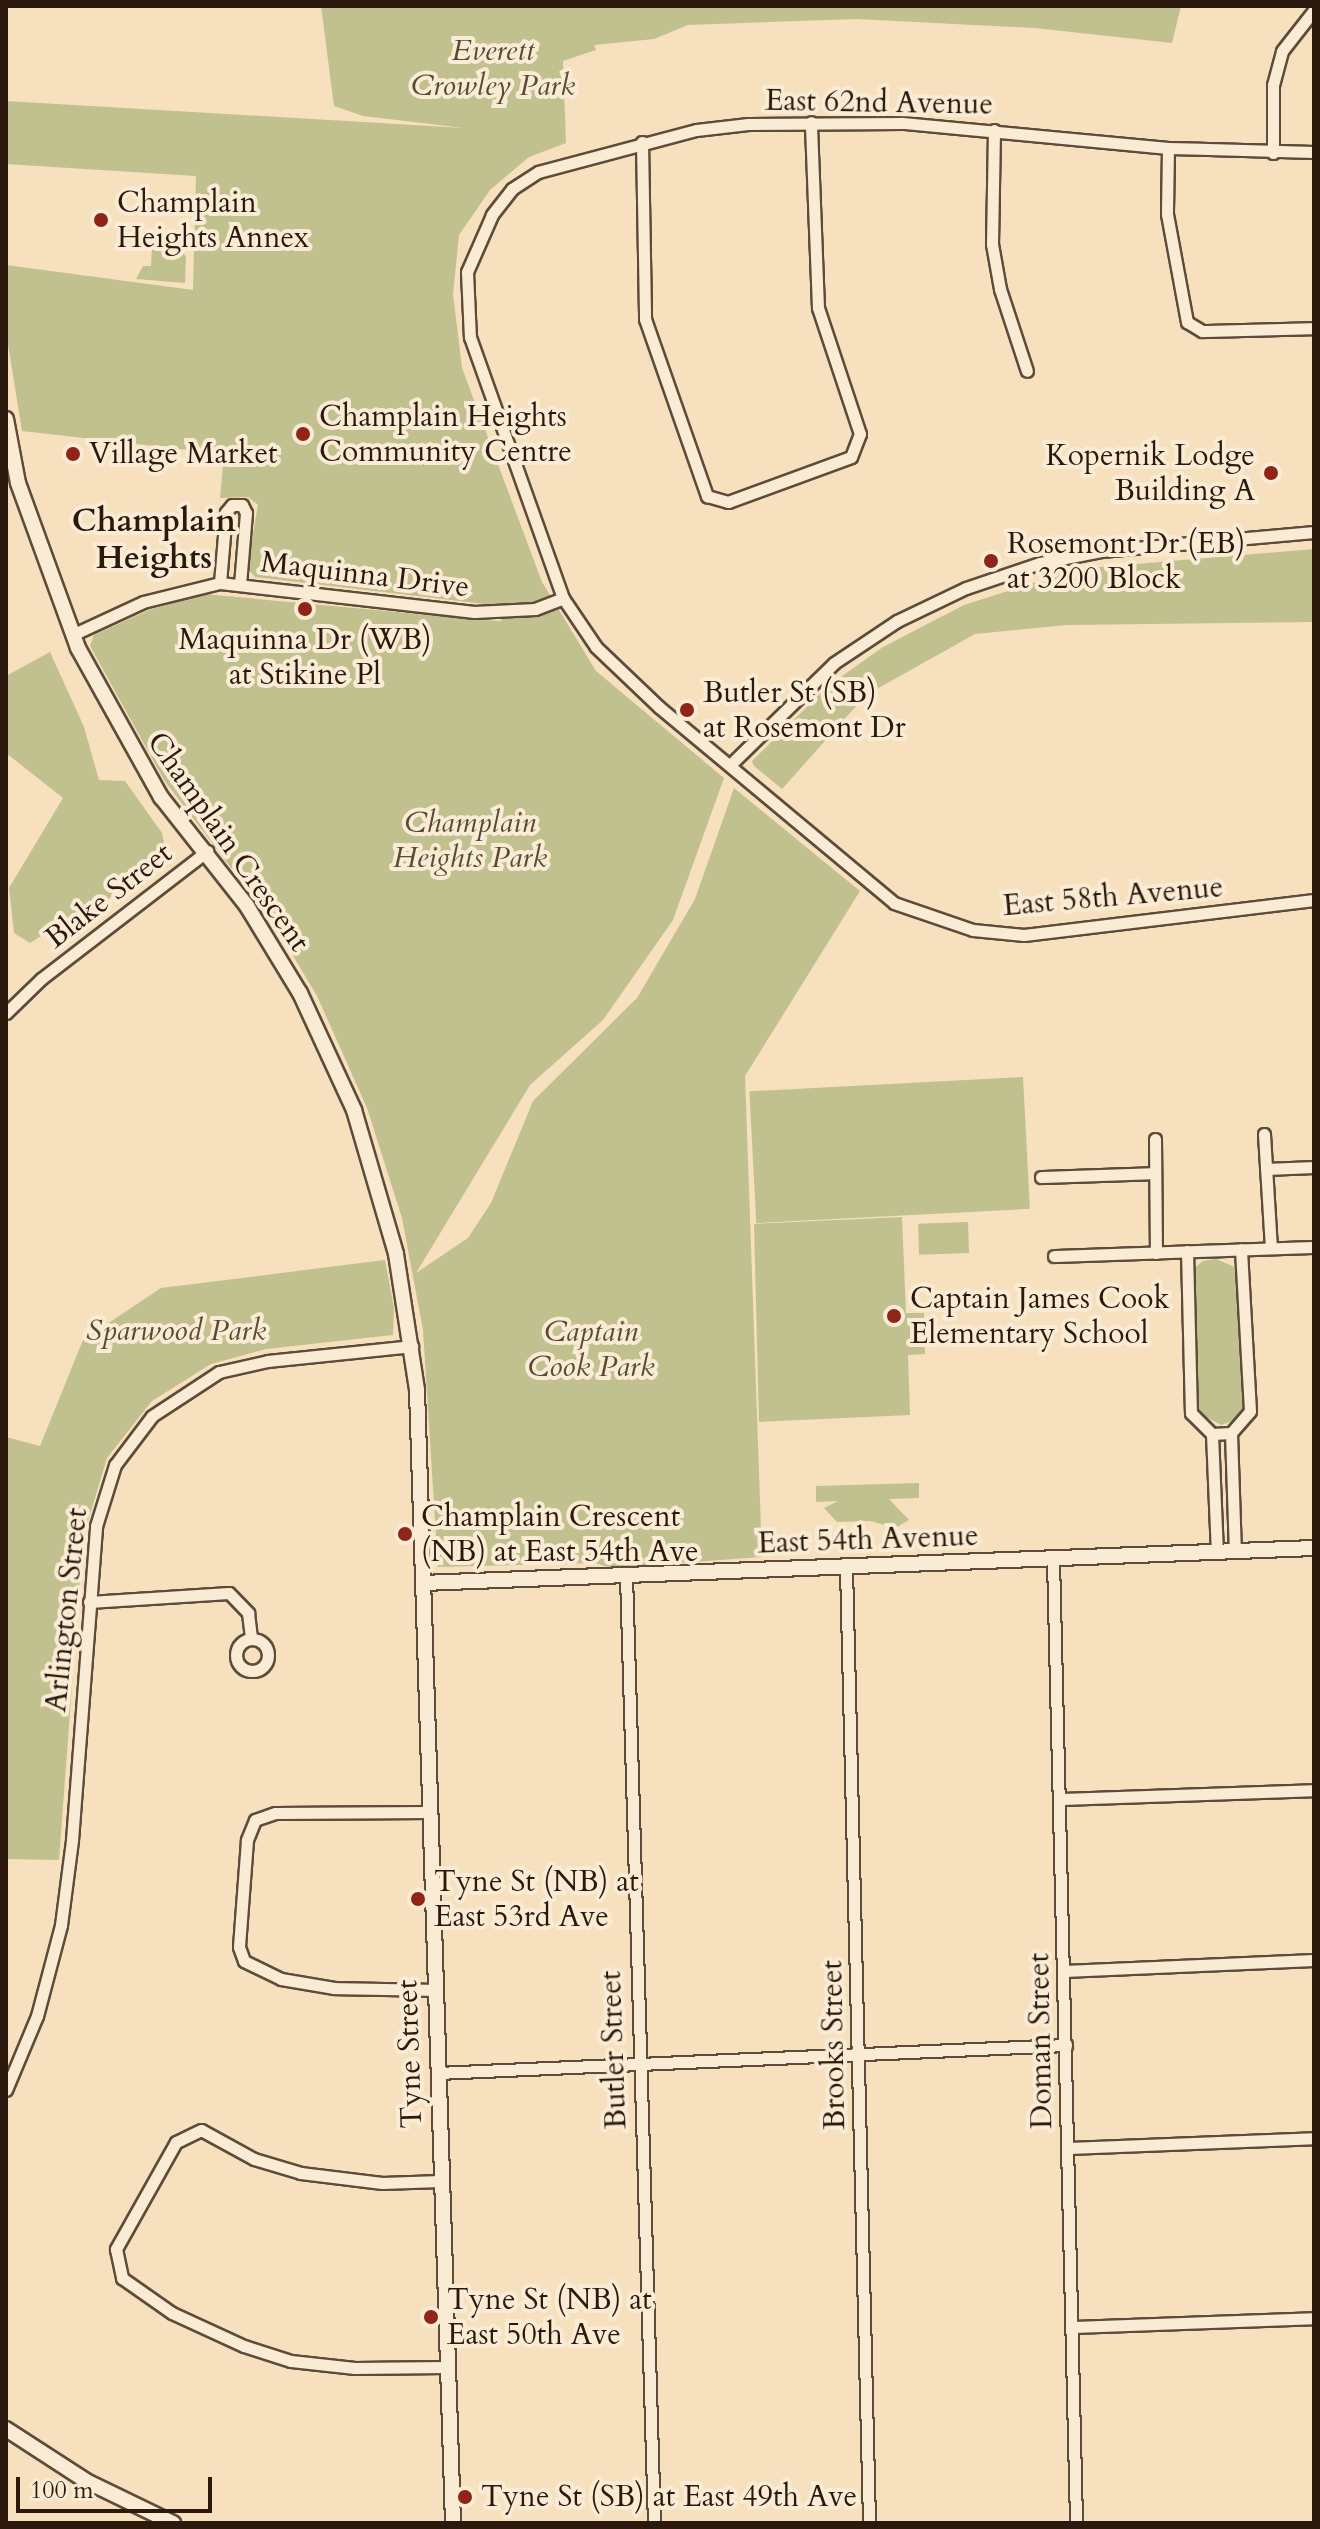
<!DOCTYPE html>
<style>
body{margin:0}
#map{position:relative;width:1320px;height:2529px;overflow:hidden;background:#f6e0bd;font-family:Cardo,serif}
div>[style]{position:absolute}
.green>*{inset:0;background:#c0c18f;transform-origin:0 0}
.roads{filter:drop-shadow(2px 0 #5e4b39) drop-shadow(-2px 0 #5e4b39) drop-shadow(0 2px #5e4b39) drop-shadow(0 -2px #5e4b39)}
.minor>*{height:11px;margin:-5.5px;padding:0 5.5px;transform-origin:5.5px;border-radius:5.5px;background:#f9ebd4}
.minor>.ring{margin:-5.5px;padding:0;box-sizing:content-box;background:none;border:11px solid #f9ebd4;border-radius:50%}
.tertiary>*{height:14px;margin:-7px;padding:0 7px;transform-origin:7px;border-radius:7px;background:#f9ebd4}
.dots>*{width:22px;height:22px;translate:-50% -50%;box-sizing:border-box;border:4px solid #f9ebd4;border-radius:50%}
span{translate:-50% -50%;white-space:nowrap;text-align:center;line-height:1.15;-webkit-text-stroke:8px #f9ebd4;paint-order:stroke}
.park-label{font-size:30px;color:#584b34;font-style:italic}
.street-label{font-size:30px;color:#2c190d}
.poi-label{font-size:30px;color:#2c190d}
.left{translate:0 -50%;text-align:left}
.right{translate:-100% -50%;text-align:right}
.neighbourhood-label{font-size:32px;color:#2c190d;font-weight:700}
.frame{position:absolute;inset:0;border:8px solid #2c190d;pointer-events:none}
.scale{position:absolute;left:16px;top:2477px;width:196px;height:36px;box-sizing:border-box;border:4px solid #2c190d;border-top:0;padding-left:10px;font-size:24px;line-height:28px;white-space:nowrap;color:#2c190d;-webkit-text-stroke:6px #f9ebd4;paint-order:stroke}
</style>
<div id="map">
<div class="green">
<div style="clip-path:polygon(321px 6px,1181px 6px,1172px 43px,1035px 28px,856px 19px,688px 25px,654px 39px,594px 45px,596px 50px,563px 61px,566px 143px,529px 157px,490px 190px,459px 235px,453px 294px,462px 368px,542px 582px,596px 671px,724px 778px,673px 920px,603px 1020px,530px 1085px,416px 1273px,468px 1238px,491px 1203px,533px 1101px,637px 998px,695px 899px,734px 788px,860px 891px,745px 1076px,762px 1557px,611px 1568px,595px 1563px,438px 1567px,423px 1330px,402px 1218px,367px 1108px,317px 996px,274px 924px,164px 780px,90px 646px,94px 635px,149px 610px,204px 594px,484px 620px,501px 621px,502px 606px,255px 577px,247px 568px,258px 505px,248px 497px,220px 498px,224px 454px,22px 431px,6px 332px,6px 265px,193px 290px,196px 176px,6px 164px,6px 101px,464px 128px,363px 116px,334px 106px)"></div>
<div style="clip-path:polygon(152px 246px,181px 250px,186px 257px,185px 283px,136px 279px,143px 266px,151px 266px)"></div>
<div style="clip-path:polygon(1314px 549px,1314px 622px,1067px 625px,975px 634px,866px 695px,782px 789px,754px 766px,752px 761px,828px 686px,883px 647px,964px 605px,1077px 569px)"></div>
<div style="clip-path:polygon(50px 652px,84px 727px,99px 780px,125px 781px,162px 833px,166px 854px,59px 938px,41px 936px,30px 943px,14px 933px,9px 888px,63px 798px,6px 753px,6px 676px)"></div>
<div style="left:1023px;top:1077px;width:132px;height:274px;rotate:87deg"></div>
<div style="clip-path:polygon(902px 1217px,906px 1313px,924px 1313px,925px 1354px,908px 1355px,910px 1415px,759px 1422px,754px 1224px)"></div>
<div style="left:968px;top:1222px;width:31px;height:50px;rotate:88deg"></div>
<div style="clip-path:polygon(1216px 1259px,1237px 1268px,1244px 1406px,1235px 1420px,1221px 1425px,1199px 1413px,1195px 1390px,1192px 1270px,1203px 1261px)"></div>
<div style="clip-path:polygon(385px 1260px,394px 1308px,393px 1335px,266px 1349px,211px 1364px,152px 1401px,107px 1458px,83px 1538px,59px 1860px,6px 1859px,6px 1437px,40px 1446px,83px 1340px,161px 1288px)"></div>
<div style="clip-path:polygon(919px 1483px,919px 1498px,889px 1499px,909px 1520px,895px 1528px,870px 1521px,837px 1522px,824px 1508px,838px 1501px,816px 1502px,816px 1486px)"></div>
</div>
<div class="roads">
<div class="minor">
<div style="left:994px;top:130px;width:114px;rotate:91deg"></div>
<div style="left:992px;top:244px;width:46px;rotate:79.9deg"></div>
<div style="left:1000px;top:289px;width:86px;rotate:71.8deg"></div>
<div style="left:642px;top:142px;width:177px;rotate:89deg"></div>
<div style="left:645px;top:319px;width:188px;rotate:70.7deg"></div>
<div style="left:707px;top:496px;width:22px;rotate:16deg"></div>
<div style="left:728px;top:502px;width:131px;rotate:-20.1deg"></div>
<div style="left:851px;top:457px;width:25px;rotate:-69deg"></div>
<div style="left:860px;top:434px;width:133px;rotate:-108.4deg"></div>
<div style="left:818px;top:308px;width:186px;rotate:-92.2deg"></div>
<div style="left:1168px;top:148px;width:66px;rotate:90.9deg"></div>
<div style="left:1167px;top:214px;width:110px;rotate:79.5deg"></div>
<div style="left:1187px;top:322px;width:17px;rotate:31deg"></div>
<div style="left:1202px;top:331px;width:112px;rotate:-1.5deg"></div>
<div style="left:1314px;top:152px;width:146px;rotate:-178.4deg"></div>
<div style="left:1168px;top:148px;width:267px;rotate:-174.6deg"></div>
<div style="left:902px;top:123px;width:154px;rotate:179.6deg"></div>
<div style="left:748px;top:124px;width:52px;rotate:173.4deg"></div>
<div style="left:696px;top:130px;width:163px;rotate:165.1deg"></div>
<div style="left:538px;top:172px;width:31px;rotate:147deg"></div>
<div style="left:512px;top:189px;width:33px;rotate:128deg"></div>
<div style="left:492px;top:215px;width:62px;rotate:113.7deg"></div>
<div style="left:467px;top:272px;width:65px;rotate:87.4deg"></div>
<div style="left:470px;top:337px;width:277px;rotate:70.4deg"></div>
<div style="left:563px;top:598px;width:59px;rotate:56deg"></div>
<div style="left:596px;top:647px;width:87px;rotate:43.6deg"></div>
<div style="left:659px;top:707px;width:306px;rotate:39.8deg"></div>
<div style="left:894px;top:903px;width:83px;rotate:18.9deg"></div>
<div style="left:973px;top:930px;width:51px;rotate:5.6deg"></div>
<div style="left:1024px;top:935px;width:292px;rotate:-6.9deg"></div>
<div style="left:1273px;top:153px;width:68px;rotate:-90deg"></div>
<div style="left:1273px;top:85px;width:35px;rotate:-75deg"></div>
<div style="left:1282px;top:51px;width:52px;rotate:-52deg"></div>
<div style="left:220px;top:583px;width:71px;rotate:-85.2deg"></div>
<div style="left:226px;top:512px;width:9px;rotate:-49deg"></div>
<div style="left:232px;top:505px;width:10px"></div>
<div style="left:242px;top:505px;width:9px;rotate:63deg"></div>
<div style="left:246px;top:513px;width:72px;rotate:94.8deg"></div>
<div style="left:72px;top:635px;width:78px;rotate:-24.9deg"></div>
<div style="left:143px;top:602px;width:79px;rotate:-13.9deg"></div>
<div style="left:220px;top:583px;width:256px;rotate:6.5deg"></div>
<div style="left:474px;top:612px;width:61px;rotate:-2.8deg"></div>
<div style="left:535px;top:609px;width:30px;rotate:-21deg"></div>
<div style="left:731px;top:764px;width:144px;rotate:-44.4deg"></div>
<div style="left:834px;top:663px;width:76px;rotate:-33.7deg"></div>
<div style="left:897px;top:621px;width:76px;rotate:-25.6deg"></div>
<div style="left:966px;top:588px;width:78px;rotate:-18.7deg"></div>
<div style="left:1040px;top:563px;width:62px;rotate:-11.1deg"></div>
<div style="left:1101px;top:551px;width:214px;rotate:-5.1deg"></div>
<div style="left:6px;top:1013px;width:49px;rotate:-44.2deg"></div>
<div style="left:41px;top:979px;width:210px;rotate:-37.6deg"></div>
<div style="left:1264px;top:1134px;width:114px;rotate:86.5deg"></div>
<div style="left:1155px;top:1139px;width:114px;rotate:89.5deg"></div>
<div style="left:1266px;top:1169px;width:48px;rotate:-2.4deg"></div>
<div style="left:1041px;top:1177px;width:112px;rotate:-2deg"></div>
<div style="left:1187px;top:1251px;width:162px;rotate:88.6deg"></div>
<div style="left:1191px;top:1413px;width:30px;rotate:45deg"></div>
<div style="left:1212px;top:1434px;width:19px;rotate:-3deg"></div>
<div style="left:1231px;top:1433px;width:29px;rotate:-49deg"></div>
<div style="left:1250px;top:1411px;width:162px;rotate:-93.2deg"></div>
<div style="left:1054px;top:1256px;width:260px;rotate:-2deg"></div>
<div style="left:1231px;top:1433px;width:118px;rotate:88.1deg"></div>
<div style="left:1212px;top:1434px;width:118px;rotate:87.6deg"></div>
<div style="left:1053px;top:1559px;width:964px;rotate:88.63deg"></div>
<div style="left:846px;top:1567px;width:956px;rotate:88.62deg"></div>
<div style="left:626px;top:1575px;width:948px;rotate:88.31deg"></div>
<div style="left:89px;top:1602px;width:140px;rotate:-3.7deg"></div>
<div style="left:229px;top:1593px;width:28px;rotate:46deg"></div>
<div style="left:248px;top:1613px;width:26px;rotate:83deg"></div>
<div class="ring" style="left:236px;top:1639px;width:21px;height:21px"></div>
<div style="left:1060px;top:1799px;width:254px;rotate:-2deg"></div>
<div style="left:429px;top:1812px;width:154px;rotate:179.6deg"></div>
<div style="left:275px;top:1813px;width:21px;rotate:161deg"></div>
<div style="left:255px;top:1820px;width:22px;rotate:112deg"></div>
<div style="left:247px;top:1840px;width:107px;rotate:94.3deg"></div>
<div style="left:239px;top:1947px;width:15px;rotate:70deg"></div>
<div style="left:244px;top:1961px;width:41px;rotate:25.9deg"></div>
<div style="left:281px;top:1979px;width:54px;rotate:9.6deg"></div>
<div style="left:334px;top:1988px;width:100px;rotate:1.1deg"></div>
<div style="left:1064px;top:1971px;width:250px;rotate:-2.5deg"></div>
<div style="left:437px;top:2073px;width:630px;rotate:-2.55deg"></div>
<div style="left:6px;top:2090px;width:80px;rotate:-67.3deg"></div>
<div style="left:37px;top:2016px;width:94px;rotate:-75.2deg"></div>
<div style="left:61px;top:1925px;width:86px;rotate:-82.6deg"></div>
<div style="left:72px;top:1840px;width:315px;rotate:-85.6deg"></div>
<div style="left:96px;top:1526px;width:64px;rotate:-72.7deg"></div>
<div style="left:115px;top:1465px;width:61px;rotate:-52.9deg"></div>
<div style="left:152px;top:1416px;width:80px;rotate:-33.3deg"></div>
<div style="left:219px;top:1372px;width:50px;rotate:-12.7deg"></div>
<div style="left:268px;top:1361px;width:145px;rotate:-5.9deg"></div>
<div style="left:1068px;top:2148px;width:246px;rotate:-2.3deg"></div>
<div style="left:440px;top:2181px;width:58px;rotate:178deg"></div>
<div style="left:382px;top:2183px;width:82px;rotate:-173deg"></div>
<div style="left:301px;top:2173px;width:49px;rotate:-163.4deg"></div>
<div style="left:254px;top:2159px;width:60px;rotate:-151.3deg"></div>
<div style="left:201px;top:2130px;width:28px;rotate:154deg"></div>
<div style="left:176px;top:2142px;width:123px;rotate:119.3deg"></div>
<div style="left:116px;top:2249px;width:30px;rotate:78deg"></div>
<div style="left:122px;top:2278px;width:61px;rotate:35deg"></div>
<div style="left:172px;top:2313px;width:79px;rotate:24.6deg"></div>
<div style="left:244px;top:2346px;width:49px;rotate:17.7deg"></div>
<div style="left:291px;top:2361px;width:64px;rotate:6.2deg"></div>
<div style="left:355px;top:2368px;width:91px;rotate:-0.6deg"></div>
<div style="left:1072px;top:2327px;width:242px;rotate:-2.1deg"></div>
</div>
<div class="tertiary">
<div style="left:6px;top:419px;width:65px;rotate:79.4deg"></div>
<div style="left:18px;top:483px;width:176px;rotate:70deg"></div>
<div style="left:78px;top:648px;width:171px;rotate:60.9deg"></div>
<div style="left:161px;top:797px;width:139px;rotate:51.7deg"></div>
<div style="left:247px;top:906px;width:102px;rotate:58.7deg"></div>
<div style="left:300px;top:993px;width:129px;rotate:65.2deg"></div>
<div style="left:354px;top:1110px;width:150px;rotate:73.7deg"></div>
<div style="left:396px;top:1254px;width:138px;rotate:81.2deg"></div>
<div style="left:417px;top:1390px;width:1134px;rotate:88.18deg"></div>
<div style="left:423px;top:1583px;width:892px;rotate:-2.25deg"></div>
<div style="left:6px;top:2429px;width:95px;rotate:33deg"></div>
<div style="left:86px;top:2481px;width:97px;rotate:25.8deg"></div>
</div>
</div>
<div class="dots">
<div style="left:101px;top:220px;background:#8f2418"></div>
<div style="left:303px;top:434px;background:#8f2418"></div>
<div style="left:73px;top:454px;background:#8f2418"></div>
<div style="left:1271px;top:473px;background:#8f2418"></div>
<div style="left:991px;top:561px;background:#8f2418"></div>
<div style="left:305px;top:609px;background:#8f2418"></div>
<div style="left:687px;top:710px;background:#8f2418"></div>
<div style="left:894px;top:1316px;background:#8f2418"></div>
<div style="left:405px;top:1534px;background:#8f2418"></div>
<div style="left:418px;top:1899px;background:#8f2418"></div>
<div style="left:431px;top:2317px;background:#8f2418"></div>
<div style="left:465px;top:2497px;background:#8f2418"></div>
</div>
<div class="park-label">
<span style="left:493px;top:68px">Everett<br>Crowley Park</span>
<span style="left:470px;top:840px">Champlain<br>Heights Park</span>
<span style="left:176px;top:1331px">Sparwood Park</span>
<span style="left:591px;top:1349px">Captain<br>Cook Park</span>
</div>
<div class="street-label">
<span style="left:879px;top:103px;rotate:1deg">East 62nd Avenue</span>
<span style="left:365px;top:575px;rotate:7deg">Maquinna Drive</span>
<span style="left:228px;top:842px;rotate:55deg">Champlain Crescent</span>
<span style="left:109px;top:896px;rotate:-38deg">Blake Street</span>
<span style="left:1113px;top:897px;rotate:-5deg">East 58th Avenue</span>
<span style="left:868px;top:1540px;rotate:-2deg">East 54th Avenue</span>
<span style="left:67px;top:1610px;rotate:-84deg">Arlington Street</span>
<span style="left:1041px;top:2041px;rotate:-91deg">Doman Street</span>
<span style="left:834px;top:2045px;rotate:-91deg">Brooks Street</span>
<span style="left:614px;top:2050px;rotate:-92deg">Butler Street</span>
<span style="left:410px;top:2054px;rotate:-92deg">Tyne Street</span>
</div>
<div class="poi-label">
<span class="left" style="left:117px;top:220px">Champlain<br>Heights Annex</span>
<span class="left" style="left:319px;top:434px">Champlain Heights<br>Community Centre</span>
<span class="left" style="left:89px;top:454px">Village Market</span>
<span class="right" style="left:1255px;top:473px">Kopernik Lodge<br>Building A</span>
<span class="left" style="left:1007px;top:561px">Rosemont Dr (EB)<br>at 3200 Block</span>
<span style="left:305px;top:657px">Maquinna Dr (WB)<br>at Stikine Pl</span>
<span class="left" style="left:703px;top:710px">Butler St (SB)<br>at Rosemont Dr</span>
<span class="left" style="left:910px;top:1316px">Captain James Cook<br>Elementary School</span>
<span class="left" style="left:421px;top:1534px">Champlain Crescent<br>(NB) at East 54th Ave</span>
<span class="left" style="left:434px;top:1899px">Tyne St (NB) at<br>East 53rd Ave</span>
<span class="left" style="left:447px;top:2317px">Tyne St (NB) at<br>East 50th Ave</span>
<span class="left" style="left:481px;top:2497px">Tyne St (SB) at East 49th Ave</span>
</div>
<div class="neighbourhood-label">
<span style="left:154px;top:540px">Champlain<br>Heights</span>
</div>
<div class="frame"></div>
<div class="scale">100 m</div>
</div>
